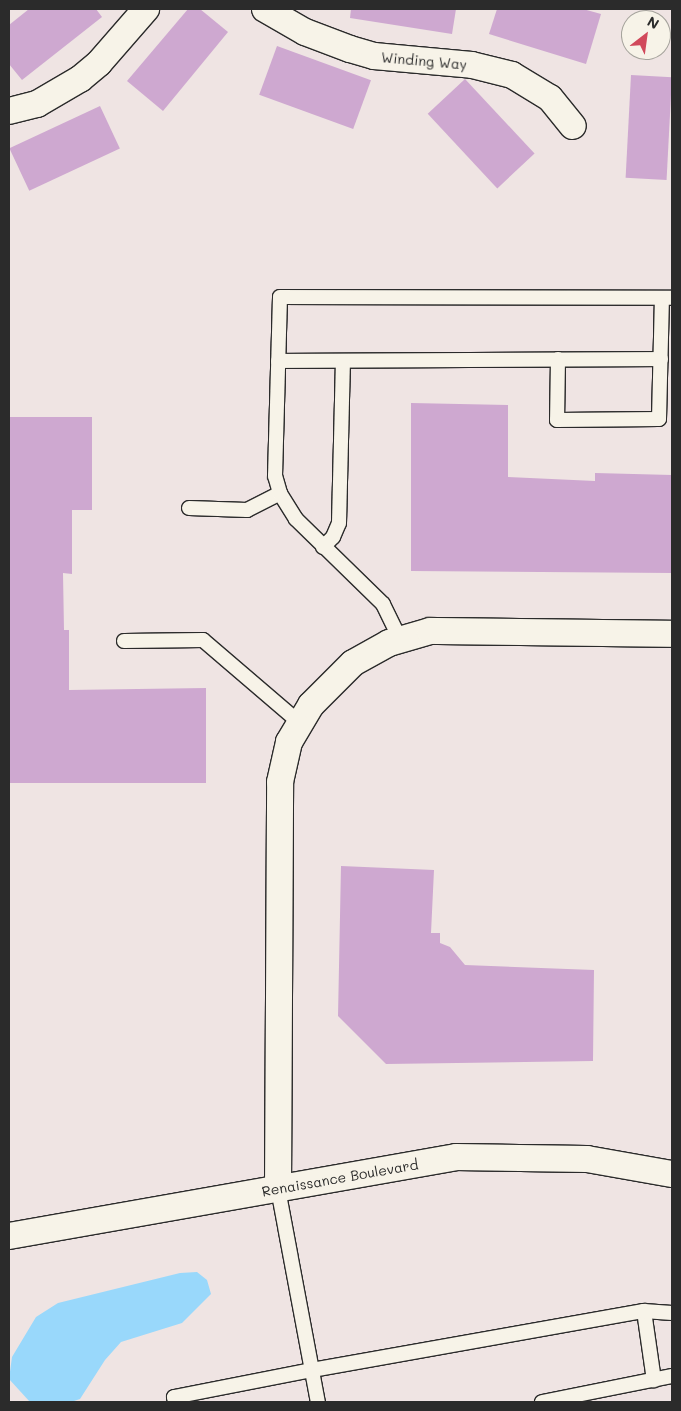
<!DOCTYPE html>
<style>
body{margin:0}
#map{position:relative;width:681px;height:1411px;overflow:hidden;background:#efe4e3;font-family:Mali,sans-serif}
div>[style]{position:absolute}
.water>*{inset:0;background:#99d8fb}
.building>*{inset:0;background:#cea8d0;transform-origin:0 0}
.roads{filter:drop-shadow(1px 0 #2b2b2b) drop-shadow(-1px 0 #2b2b2b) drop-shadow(0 1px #2b2b2b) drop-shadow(0 -1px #2b2b2b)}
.service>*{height:14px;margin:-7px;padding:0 7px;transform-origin:7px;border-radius:7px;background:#f7f3e8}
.minor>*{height:26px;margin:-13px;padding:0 13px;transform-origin:13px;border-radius:13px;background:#f7f3e8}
span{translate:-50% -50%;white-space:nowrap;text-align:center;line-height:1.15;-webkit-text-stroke:4px #f7f3e8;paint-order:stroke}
.street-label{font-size:14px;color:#2b2b2b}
.frame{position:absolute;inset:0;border:10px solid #2b2b2b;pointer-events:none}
.north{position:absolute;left:621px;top:10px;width:50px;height:50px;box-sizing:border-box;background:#f7f3e8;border:1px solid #a5a39c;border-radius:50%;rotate:30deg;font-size:14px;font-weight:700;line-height:20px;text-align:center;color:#2b2b2b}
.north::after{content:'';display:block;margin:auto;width:18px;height:22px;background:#d1495b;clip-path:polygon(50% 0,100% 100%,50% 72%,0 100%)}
</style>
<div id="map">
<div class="water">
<div style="clip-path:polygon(197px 1272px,207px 1280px,211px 1294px,182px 1323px,121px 1342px,105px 1360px,80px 1399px,71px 1402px,30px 1402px,9px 1379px,12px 1357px,36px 1317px,58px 1303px,180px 1273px)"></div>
</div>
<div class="building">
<div style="clip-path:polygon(29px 9px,96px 9px,102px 17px,22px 80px,9px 64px,9px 25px)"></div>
<div style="clip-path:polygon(188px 9px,200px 9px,228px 32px,163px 111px,127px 81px)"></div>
<div style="clip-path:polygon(351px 9px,456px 9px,452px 34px,350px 18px)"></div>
<div style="clip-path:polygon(497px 9px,583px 9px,601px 14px,586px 64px,489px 34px)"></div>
<div style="left:277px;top:46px;width:100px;height:52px;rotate:20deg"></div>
<div style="left:631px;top:75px;width:41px;height:103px;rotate:3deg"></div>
<div style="left:465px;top:79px;width:102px;height:51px;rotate:47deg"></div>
<div style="left:100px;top:106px;width:47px;height:100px;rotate:65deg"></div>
<div style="clip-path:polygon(411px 403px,508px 405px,508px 477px,595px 481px,595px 473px,672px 475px,672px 573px,411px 571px)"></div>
<div style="clip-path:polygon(9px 417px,92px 417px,92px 510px,72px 510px,72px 574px,63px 573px,64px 630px,69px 630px,69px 690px,206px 688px,206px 783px,9px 783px)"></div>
<div style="clip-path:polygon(341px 866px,434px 870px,431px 933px,440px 933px,440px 943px,450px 947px,465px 965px,594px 970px,593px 1061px,386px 1064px,338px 1016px)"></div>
</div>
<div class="roads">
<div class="service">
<div style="left:558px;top:359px;width:61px;rotate:90.9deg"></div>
<div style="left:557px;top:420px;width:102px;rotate:-0.6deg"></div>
<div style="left:659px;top:419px;width:121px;rotate:-88.6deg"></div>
<div style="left:278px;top:361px;width:383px;rotate:-0.3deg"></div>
<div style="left:189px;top:508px;width:58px;rotate:2deg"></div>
<div style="left:247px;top:510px;width:37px;rotate:-27deg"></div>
<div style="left:323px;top:547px;width:14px;rotate:-45deg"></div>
<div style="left:333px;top:537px;width:15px;rotate:-67deg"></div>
<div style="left:339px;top:523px;width:162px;rotate:-88.6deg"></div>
<div style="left:400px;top:639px;width:39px;rotate:-116deg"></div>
<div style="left:383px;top:604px;width:122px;rotate:-135.7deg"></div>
<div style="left:296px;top:519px;width:31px;rotate:-122deg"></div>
<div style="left:280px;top:493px;width:18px;rotate:-106deg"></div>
<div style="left:275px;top:476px;width:179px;rotate:-88.4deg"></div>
<div style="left:280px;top:297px;width:392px;rotate:0.1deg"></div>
<div style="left:124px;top:641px;width:79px;rotate:-0.7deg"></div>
<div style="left:203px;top:640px;width:128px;rotate:40.6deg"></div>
<div style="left:278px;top:1189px;width:217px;rotate:79.4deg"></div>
<div style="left:644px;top:1311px;width:70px;rotate:81.8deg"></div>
<div style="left:175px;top:1402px;width:5px;rotate:-101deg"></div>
<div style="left:174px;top:1397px;width:141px;rotate:-11.1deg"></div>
<div style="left:312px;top:1370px;width:337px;rotate:-10.1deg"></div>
<div style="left:644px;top:1311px;width:28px;rotate:4deg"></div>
<div style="left:542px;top:1402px;width:133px;rotate:-11.3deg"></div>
</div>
<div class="minor">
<div style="left:265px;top:9px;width:46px;rotate:29.9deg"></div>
<div style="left:305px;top:32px;width:48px;rotate:20.7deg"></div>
<div style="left:350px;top:49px;width:25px;rotate:16deg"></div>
<div style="left:374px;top:56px;width:98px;rotate:5.2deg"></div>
<div style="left:472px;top:65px;width:41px;rotate:14deg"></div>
<div style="left:512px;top:75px;width:44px;rotate:31.2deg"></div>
<div style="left:550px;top:98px;width:36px;rotate:51deg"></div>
<div style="left:9px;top:111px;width:29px;rotate:-14deg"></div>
<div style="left:37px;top:104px;width:50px;rotate:-30.2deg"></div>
<div style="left:80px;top:79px;width:25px;rotate:-40deg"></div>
<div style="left:99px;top:63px;width:72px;rotate:-49deg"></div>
<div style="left:278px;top:1189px;width:407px;rotate:-89.7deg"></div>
<div style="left:280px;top:782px;width:41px;rotate:-77.3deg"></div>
<div style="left:289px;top:742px;width:43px;rotate:-59.3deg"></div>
<div style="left:311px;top:705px;width:59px;rotate:-45deg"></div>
<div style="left:353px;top:663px;width:41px;rotate:-29.1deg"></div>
<div style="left:389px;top:643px;width:43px;rotate:-16.3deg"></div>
<div style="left:430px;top:631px;width:242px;rotate:0.7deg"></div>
<div style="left:9px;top:1236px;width:454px;rotate:-10deg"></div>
<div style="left:456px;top:1157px;width:131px;rotate:0.9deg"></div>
<div style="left:587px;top:1159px;width:86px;rotate:10deg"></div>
</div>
</div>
<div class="street-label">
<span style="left:424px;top:61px;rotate:5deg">Winding Way</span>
<span style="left:340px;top:1178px;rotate:-10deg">Renaissance Boulevard</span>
</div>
<div class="frame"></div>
<div class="north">N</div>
</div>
